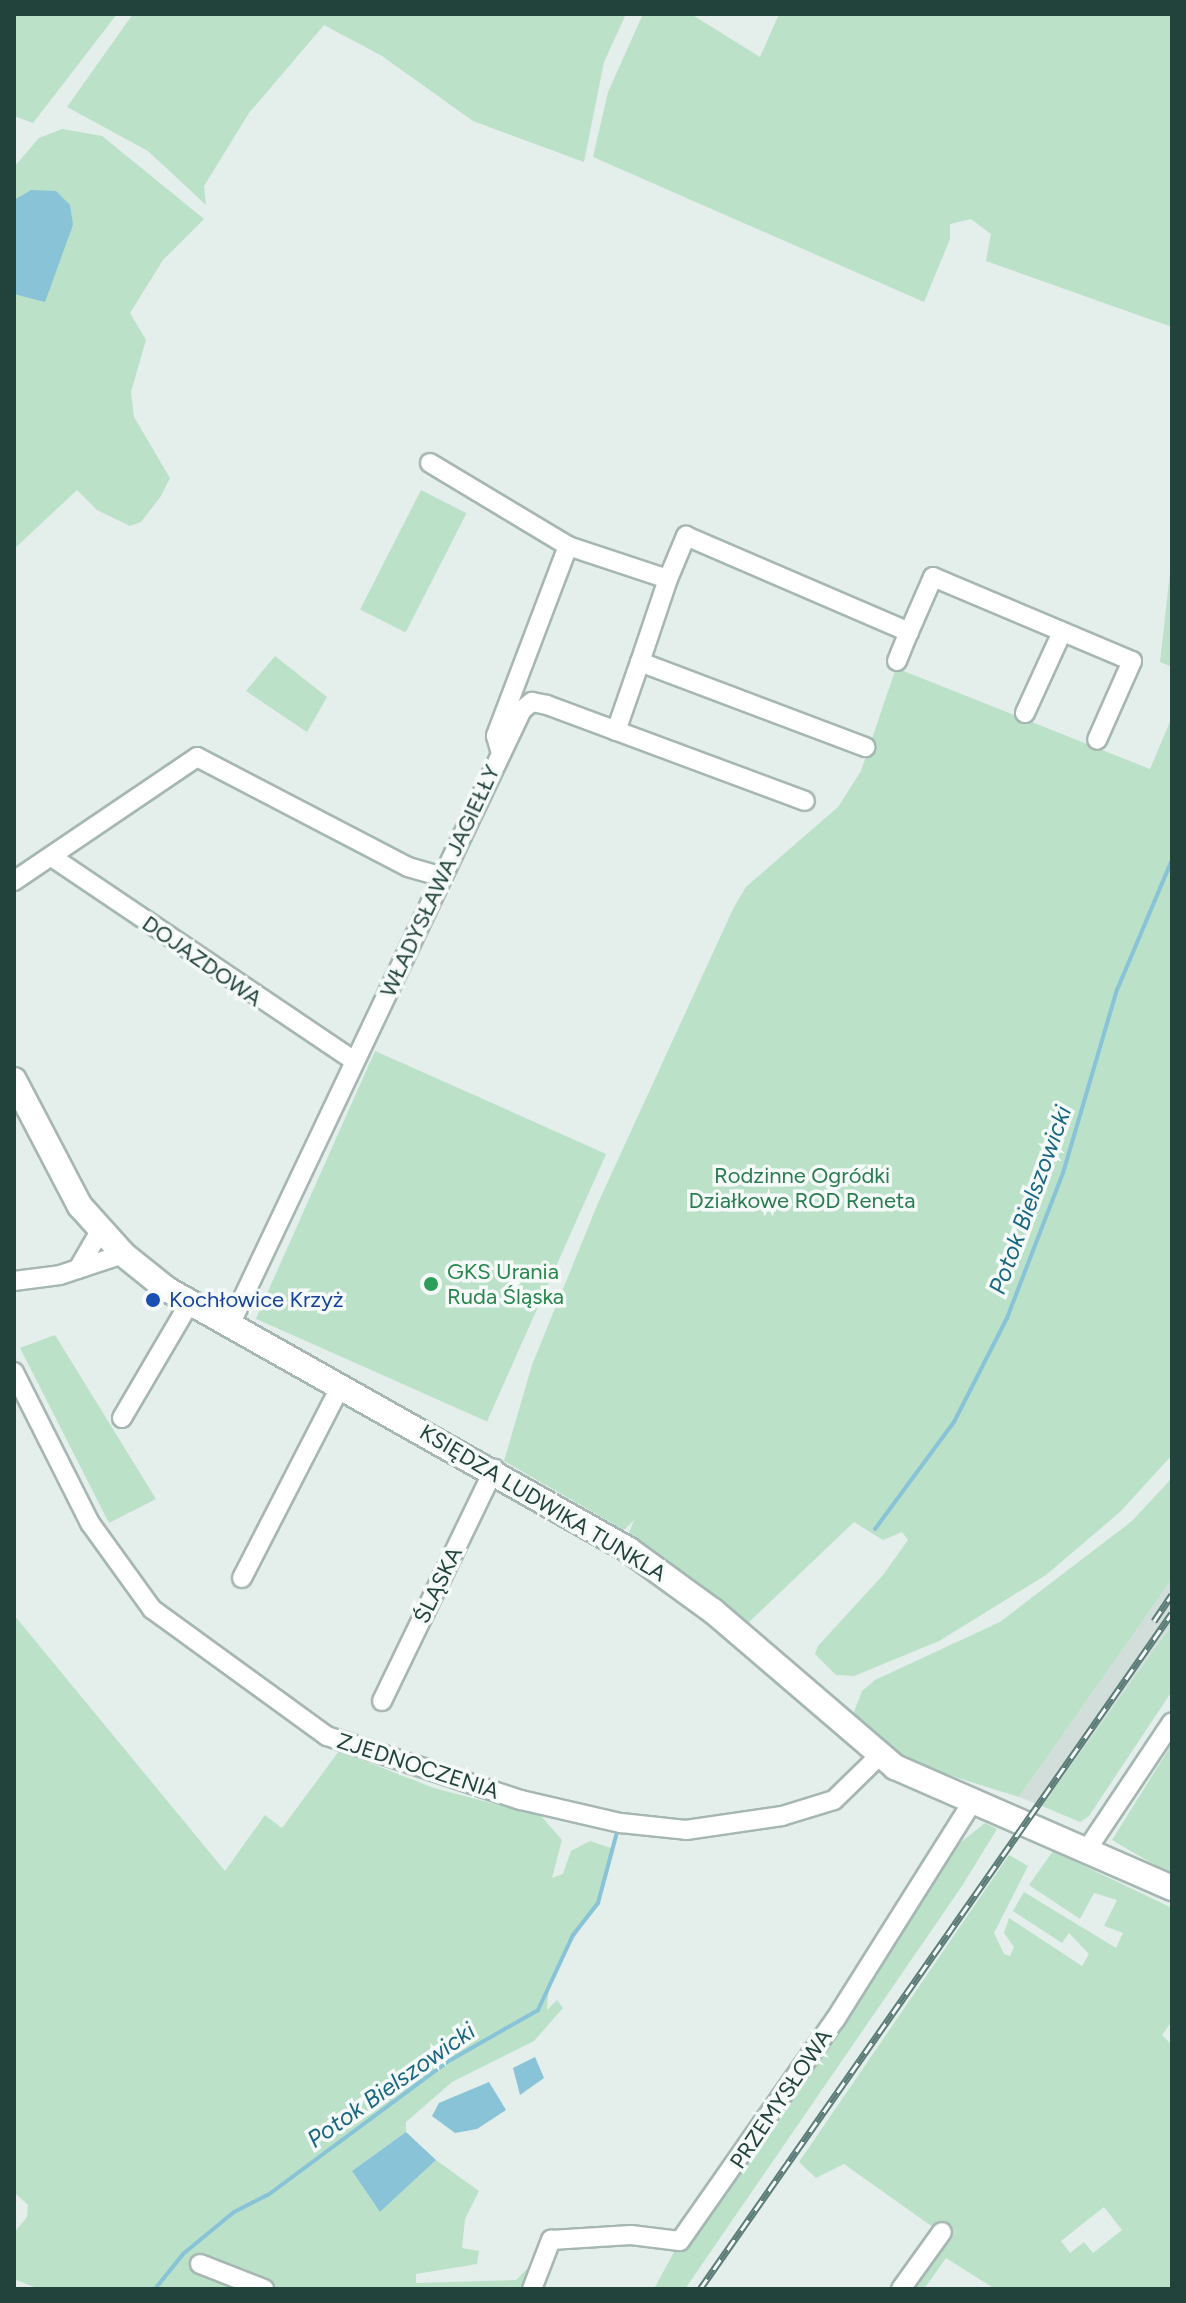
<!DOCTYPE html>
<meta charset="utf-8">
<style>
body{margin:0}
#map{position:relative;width:1186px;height:2303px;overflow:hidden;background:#e4eeeb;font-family:Figtree,sans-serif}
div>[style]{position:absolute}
.built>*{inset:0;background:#d2deda}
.green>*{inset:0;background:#bbe1c9;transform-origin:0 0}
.water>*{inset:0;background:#88c3d7}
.stream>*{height:4px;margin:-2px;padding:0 2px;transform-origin:2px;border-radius:2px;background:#88c3d7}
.roads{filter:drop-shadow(2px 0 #a6b7b3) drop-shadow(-2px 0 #a6b7b3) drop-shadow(0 2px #a6b7b3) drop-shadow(0 -2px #a6b7b3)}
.street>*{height:18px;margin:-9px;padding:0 9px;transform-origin:9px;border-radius:9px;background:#fff}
.secondary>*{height:24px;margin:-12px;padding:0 12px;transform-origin:12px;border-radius:12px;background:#fff}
.rail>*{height:7px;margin-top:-3.5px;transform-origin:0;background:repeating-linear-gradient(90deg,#f5faf8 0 12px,#5c7d77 0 24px);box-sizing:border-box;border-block:2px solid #5c7d77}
.dots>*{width:22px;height:22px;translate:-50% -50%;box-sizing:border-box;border:4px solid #f5faf8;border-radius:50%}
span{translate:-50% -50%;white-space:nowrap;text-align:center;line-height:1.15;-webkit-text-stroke:7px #f5faf8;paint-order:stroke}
.street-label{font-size:22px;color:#22423c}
.park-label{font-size:22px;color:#297c51}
.leisure-label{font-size:22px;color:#27864d}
.left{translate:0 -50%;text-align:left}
.transit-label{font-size:22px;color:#164399}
.water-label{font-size:24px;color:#176682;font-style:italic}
.frame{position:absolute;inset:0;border:16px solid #22423c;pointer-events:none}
</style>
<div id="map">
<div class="built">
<div style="clip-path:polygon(1172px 1579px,1172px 1625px,1042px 1806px,1019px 1797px)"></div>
</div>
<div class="green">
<div style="clip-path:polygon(14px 14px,117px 14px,33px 123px,14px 116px)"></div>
<div style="clip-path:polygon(133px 14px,626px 14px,604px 62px,584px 162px,473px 121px,382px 56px,324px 25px,249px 113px,204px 186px,206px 205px,148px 151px,67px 107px)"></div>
<div style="clip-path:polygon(643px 14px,691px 14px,760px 57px,779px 14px,1172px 14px,1172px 327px,986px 261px,991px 234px,971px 219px,950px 224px,950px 239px,924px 302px,593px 157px,608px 92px)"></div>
<div style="clip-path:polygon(62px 129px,102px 136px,204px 219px,163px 260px,130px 313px,146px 340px,131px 392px,134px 417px,170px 478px,161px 496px,141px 522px,130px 526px,97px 510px,77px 490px,14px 549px,14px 167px,39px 138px)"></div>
<div style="left:421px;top:490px;width:51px;height:134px;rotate:27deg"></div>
<div style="clip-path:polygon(1172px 555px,1172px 667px,1160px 662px)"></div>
<div style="clip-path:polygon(275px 656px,327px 697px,307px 732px,246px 691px)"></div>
<div style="clip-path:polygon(896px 668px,1150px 769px,1172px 717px,1172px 1455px,1120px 1512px,1046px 1575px,939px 1641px,854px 1676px,836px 1675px,815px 1654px,818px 1646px,883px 1575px,908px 1540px,902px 1532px,883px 1540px,854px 1522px,748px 1623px,629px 1533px,634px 1520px,624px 1530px,504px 1461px,532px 1365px,598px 1203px,734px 907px,746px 887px,838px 807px,861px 771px)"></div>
<div style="left:375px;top:1051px;width:253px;height:293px;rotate:24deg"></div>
<div style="clip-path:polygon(55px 1335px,156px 1499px,109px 1523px,20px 1348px)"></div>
<div style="clip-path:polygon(1172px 1478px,1172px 1579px,1019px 1797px,917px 1765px,851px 1720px,862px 1691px,875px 1680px,1000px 1622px,1132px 1521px)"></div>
<div style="clip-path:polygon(14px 1615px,225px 1871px,265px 1815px,282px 1828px,339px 1751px,434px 1788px,541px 1816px,562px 1840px,552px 1878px,563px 1874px,571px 1851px,590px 1841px,614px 1849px,598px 1903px,562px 1956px,548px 1994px,547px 2010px,557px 2000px,563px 2008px,534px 2041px,452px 2082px,406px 2122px,406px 2132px,352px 2171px,380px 2212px,436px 2160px,479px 2191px,465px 2219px,462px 2248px,479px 2251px,477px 2264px,416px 2274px,416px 2283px,516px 2280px,530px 2266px,536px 2271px,529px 2289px,39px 2289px,14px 2279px,14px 2233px,27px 2217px,28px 2205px,14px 2192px)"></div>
<div style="clip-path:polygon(1172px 1625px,1172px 1691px,1089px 1816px,1080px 1822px,1042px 1806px)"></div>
<div style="clip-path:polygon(1172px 1744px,1172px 1875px,1112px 1840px)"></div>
<div style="clip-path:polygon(985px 1823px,997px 1829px,962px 1886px,685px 2289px,654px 2289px,674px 2252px,696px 2237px,802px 2087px,961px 1842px)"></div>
<div style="clip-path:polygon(evenodd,1053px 1851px,1172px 1908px,1172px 2021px,1162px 2035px,1172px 2045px,1172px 2289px,995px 2289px,946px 2258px,924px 2289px,911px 2289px,937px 2230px,844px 2164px,816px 2178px,799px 2162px,1009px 1855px,1028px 1866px,994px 1933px,1004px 1954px,1010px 1956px,1014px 1947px,1004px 1933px,1009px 1918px,1082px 1966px,1089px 1954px,1069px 1933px,1062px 1943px,1013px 1911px,1024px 1892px,1116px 1948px,1123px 1933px,1104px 1926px,1117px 1900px,1094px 1893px,1080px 1919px,1029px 1885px,1053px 1851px,1104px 2207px,1122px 2230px,1093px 2253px,1084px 2242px,1070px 2253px,1061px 2241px,1104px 2207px)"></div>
</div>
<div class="water">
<div style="clip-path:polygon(31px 190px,56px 191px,70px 205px,73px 225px,45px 302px,14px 294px,14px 200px)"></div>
<div style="clip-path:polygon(535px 2057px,544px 2078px,520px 2095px,513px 2068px)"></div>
<div style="clip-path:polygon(489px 2082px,506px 2110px,477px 2129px,455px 2133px,432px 2116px,439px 2103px)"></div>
<div style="clip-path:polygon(406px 2132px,436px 2160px,380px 2212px,352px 2171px)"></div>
</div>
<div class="stream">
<div style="left:875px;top:1529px;width:133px;rotate:-53.6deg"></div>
<div style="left:954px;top:1422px;width:117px;rotate:-63deg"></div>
<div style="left:1007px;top:1318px;width:155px;rotate:-68.9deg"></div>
<div style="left:1063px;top:1173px;width:191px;rotate:-73.6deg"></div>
<div style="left:1117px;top:990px;width:141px;rotate:-67.1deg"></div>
<div style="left:155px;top:2289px;width:45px;rotate:-51.3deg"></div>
<div style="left:183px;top:2254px;width:66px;rotate:-39.5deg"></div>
<div style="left:234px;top:2212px;width:38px;rotate:-27deg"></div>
<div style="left:268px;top:2195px;width:223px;rotate:-36.6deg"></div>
<div style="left:447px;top:2062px;width:105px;rotate:-29.7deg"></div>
<div style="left:538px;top:2010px;width:83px;rotate:-65deg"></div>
<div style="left:573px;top:1935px;width:41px;rotate:-52deg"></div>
<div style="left:598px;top:1903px;width:73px;rotate:-75deg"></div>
</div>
<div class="roads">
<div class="street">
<div style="left:430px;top:463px;width:161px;rotate:31deg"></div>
<div style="left:568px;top:546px;width:203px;rotate:110.8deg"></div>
<div style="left:496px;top:736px;width:18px;rotate:74deg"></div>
<div style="left:568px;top:546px;width:105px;rotate:18.3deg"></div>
<div style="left:668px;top:579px;width:47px;rotate:-67.3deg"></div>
<div style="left:686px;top:536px;width:243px;rotate:23.3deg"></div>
<div style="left:909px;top:632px;width:60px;rotate:-66.4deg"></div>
<div style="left:933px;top:577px;width:216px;rotate:22.9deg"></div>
<div style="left:1132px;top:661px;width:86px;rotate:113.9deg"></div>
<div style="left:668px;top:579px;width:88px;rotate:108.6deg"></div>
<div style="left:640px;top:662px;width:241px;rotate:20.7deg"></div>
<div style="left:897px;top:661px;width:31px;rotate:-68deg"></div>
<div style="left:1025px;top:713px;width:89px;rotate:-65.4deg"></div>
<div style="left:616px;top:731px;width:73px;rotate:-70.8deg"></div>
<div style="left:52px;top:857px;width:365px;rotate:34deg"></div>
<div style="left:14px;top:881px;width:221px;rotate:-34.1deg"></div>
<div style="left:197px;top:757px;width:238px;rotate:27.5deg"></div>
<div style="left:408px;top:867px;width:35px;rotate:16deg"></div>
<div style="left:78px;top:1269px;width:44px;rotate:-59.9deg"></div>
<div style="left:14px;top:1281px;width:46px;rotate:-7.4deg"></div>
<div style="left:60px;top:1275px;width:66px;rotate:-18.4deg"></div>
<div style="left:229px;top:1327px;width:683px;rotate:-64.6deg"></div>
<div style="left:522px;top:710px;width:13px;rotate:-39deg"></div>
<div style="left:532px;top:702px;width:15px;rotate:11deg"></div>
<div style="left:547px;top:705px;width:275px;rotate:20.4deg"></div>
<div style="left:14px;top:1372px;width:169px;rotate:63.3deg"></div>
<div style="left:90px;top:1523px;width:106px;rotate:54.2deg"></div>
<div style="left:152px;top:1609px;width:216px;rotate:36deg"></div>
<div style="left:327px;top:1736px;width:204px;rotate:18.3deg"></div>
<div style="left:521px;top:1800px;width:103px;rotate:13deg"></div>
<div style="left:621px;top:1823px;width:65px;rotate:6.1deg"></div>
<div style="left:686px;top:1830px;width:97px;rotate:-8.3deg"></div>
<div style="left:782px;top:1816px;width:54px;rotate:-17.1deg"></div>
<div style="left:834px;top:1800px;width:62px;rotate:-44.3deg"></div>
<div style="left:122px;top:1418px;width:132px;rotate:-59.6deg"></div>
<div style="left:242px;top:1578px;width:217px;rotate:-62.8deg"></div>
<div style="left:382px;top:1701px;width:258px;rotate:-64.2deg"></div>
<div style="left:1088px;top:1848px;width:151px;rotate:-56.3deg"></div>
<div style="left:200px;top:2264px;width:69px;rotate:21.3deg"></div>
<div style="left:532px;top:2289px;width:53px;rotate:-68.8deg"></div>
<div style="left:551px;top:2240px;width:80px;rotate:-3.6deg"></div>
<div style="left:631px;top:2235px;width:49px;rotate:7deg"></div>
<div style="left:680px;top:2241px;width:270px;rotate:-55deg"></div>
<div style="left:835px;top:2020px;width:261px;rotate:-57.8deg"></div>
<div style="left:901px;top:2289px;width:70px;rotate:-54.3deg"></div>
</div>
<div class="secondary">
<div style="left:14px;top:1080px;width:142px;rotate:62.4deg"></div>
<div style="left:80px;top:1206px;width:64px;rotate:48.1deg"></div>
<div style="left:123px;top:1254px;width:58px;rotate:38.7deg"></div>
<div style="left:168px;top:1290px;width:529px;rotate:29.42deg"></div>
<div style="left:629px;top:1550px;width:104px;rotate:36deg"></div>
<div style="left:713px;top:1611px;width:240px;rotate:40.6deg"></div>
<div style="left:895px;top:1767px;width:302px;rotate:23.6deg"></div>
</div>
</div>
<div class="rail">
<div style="left:1154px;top:1621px;width:32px;rotate:-56deg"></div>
<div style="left:700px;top:2289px;width:824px;rotate:-55.08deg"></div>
</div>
<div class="dots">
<div style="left:431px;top:1284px;background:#2e9e5b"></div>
<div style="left:153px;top:1300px;background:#1a4fb4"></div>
</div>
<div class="street-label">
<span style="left:440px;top:881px;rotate:-65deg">WŁADYSŁAWA JAGIEŁŁY</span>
<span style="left:202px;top:961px;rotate:35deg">DOJAZDOWA</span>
<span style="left:543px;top:1503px;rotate:31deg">KSIĘDZA LUDWIKA TUNKLA</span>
<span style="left:438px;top:1585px;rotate:-64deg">ŚLĄSKA</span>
<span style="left:418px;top:1766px;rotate:18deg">ZJEDNOCZENIA</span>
<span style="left:781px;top:2099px;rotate:-56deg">PRZEMYSŁOWA</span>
</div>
<div class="park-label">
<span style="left:802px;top:1188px">Rodzinne Ogródki<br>Działkowe ROD Reneta</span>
</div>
<div class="leisure-label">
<span class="left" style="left:447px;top:1284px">GKS Urania<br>Ruda Śląska</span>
</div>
<div class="transit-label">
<span class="left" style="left:169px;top:1300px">Kochłowice Krzyż</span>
</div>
<div class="water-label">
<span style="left:1030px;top:1200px;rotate:-70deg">Potok Bielszowicki</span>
<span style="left:391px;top:2085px;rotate:-35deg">Potok Bielszowicki</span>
</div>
<div class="frame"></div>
</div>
